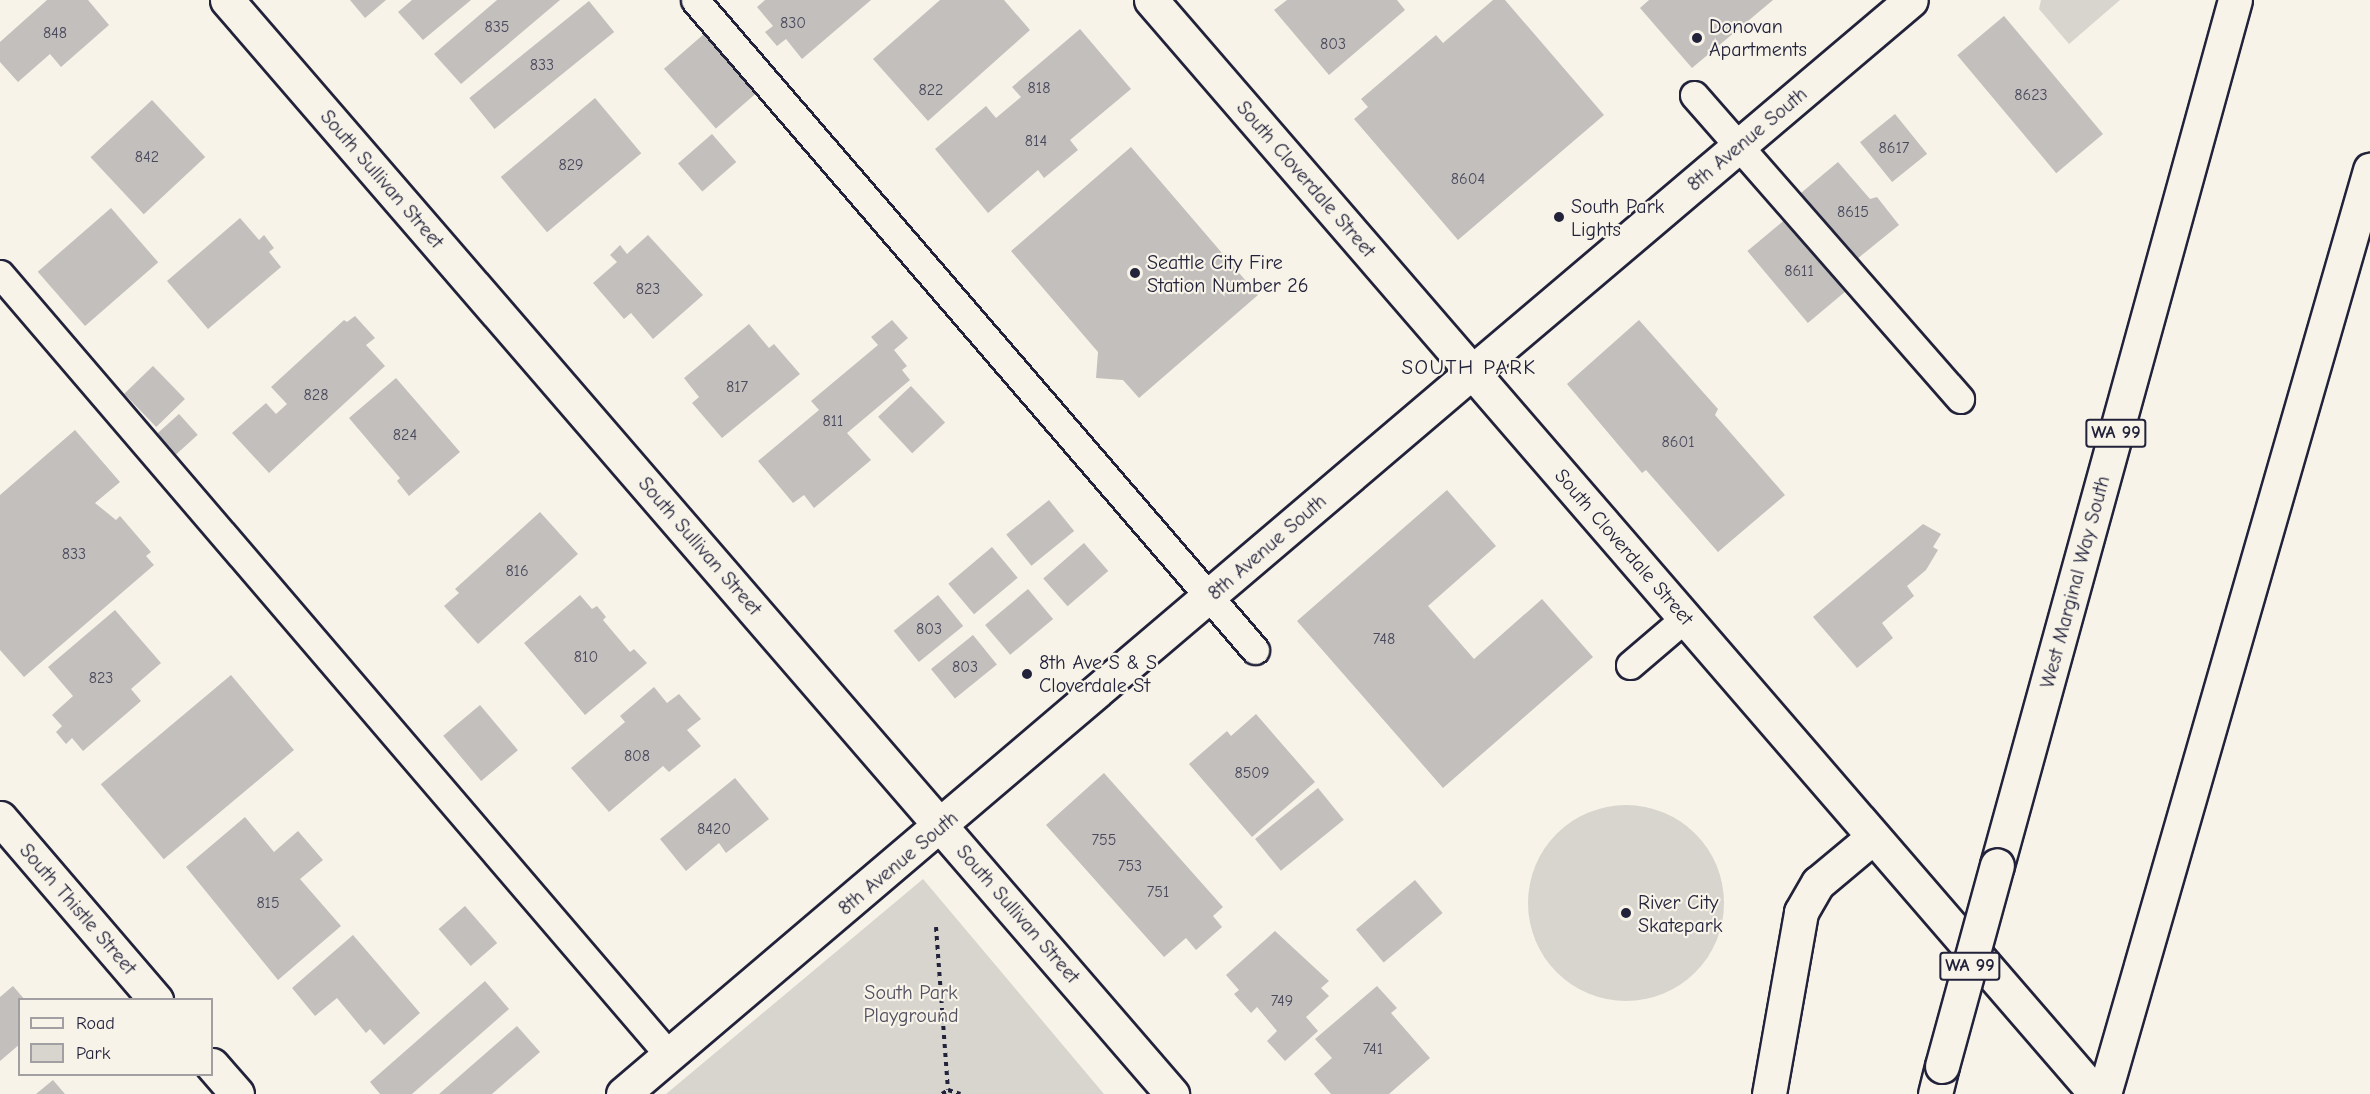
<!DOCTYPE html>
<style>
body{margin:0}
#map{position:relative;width:2370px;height:1094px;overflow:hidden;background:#f7f3e8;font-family:"Comic Neue",sans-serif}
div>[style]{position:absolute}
.green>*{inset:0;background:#d8d5cf}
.round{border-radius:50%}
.building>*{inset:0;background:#c2bfbd;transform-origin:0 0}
.path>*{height:4px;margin-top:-2px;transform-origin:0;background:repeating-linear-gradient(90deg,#22223b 0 4.5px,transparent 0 9px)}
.roads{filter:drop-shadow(2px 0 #22223b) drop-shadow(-2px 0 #22223b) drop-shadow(0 2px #22223b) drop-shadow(0 -2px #22223b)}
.lane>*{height:27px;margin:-13.5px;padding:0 13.5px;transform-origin:13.5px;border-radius:13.5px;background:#f7f3e8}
.street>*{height:33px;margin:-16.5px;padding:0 16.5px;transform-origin:16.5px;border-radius:16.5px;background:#f7f3e8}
.secondary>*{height:33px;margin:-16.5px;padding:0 16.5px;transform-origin:16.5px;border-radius:16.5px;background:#f7f3e8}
.highway>*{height:33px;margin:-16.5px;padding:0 16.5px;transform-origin:16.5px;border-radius:16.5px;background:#f7f3e8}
.bridges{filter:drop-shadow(2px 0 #22223b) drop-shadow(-2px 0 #22223b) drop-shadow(0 2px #22223b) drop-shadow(0 -2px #22223b)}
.highway-bridge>*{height:33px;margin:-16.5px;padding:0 16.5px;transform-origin:16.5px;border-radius:16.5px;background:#f7f3e8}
.dots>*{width:16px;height:16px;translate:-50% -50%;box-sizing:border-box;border:3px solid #f7f3e8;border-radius:50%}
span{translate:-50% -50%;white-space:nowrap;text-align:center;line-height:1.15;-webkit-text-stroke:4.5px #f7f3e8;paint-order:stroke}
.number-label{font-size:16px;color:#4a495c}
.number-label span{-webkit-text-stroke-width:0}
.shield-label span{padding:2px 4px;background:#f7f3e8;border:2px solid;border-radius:4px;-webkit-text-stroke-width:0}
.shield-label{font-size:18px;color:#22223b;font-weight:700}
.poi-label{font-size:20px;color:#22223b}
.left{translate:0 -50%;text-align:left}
.street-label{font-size:20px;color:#22223b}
.park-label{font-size:20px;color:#504f60}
.neighbourhood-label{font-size:21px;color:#22223b;letter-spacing:1.5px}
.legend{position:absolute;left:18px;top:998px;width:195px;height:78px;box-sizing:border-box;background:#f7f3e8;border:2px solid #a29fa3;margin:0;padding:8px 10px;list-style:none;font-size:18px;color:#22223b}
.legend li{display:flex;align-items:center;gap:12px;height:30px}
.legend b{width:30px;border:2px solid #a29fa3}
</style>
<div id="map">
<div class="green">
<div style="clip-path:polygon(2041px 0,2120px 0,2069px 44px,2039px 9px)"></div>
<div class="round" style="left:1528px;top:805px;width:196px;height:196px"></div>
<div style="clip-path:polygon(923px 879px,1104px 1094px,666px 1094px)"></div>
</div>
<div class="building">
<div style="clip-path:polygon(47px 0,88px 0,109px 25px,61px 67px,50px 54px,18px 82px,0 62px,0 42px)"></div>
<div style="clip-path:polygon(350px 0,386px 0,365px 18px)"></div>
<div style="clip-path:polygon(412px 0,471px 0,423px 40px,398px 12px)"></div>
<div style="clip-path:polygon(497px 0,560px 0,461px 84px,434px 54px)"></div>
<div style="clip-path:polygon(765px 0,871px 0,802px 59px,786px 39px,777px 46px,765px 32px,773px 26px,757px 7px)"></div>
<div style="clip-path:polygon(940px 0,1004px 0,1030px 30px,928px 121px,873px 59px)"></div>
<div style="clip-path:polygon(1287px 0,1397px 0,1405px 10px,1329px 75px,1274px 10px)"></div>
<div style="clip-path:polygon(1493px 0,1505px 0,1604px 115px,1458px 240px,1354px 119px,1368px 107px,1361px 99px,1436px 35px,1443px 43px)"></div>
<div style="clip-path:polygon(1649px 0,1773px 0,1692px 68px,1640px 8px)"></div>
<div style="left:589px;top:1px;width:40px;height:154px;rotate:51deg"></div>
<div style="left:2004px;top:16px;width:154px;height:61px;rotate:50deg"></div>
<div style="clip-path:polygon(1080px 29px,1131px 89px,1070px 140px,1078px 150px,1044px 178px,1038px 170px,988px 213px,935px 149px,986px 106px,996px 118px,1021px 97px,1012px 87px)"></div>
<div style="left:704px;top:34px;width:79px;height:53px;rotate:49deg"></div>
<div style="left:595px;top:98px;width:72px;height:123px;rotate:50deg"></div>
<div style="left:152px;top:100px;width:78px;height:84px;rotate:47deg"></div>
<div style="left:1895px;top:114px;width:51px;height:45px;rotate:51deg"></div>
<div style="left:712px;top:134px;width:37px;height:45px;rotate:49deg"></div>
<div style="clip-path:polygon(1131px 147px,1258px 295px,1139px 398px,1123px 380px,1096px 378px,1098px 352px,1011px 251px)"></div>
<div style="clip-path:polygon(1838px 162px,1870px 199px,1877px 197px,1899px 225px,1857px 259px,1801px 193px)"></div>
<div style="left:111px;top:208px;width:72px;height:97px;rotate:49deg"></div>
<div style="left:1788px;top:217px;width:94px;height:53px;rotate:50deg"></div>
<div style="clip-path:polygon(240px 218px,259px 240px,264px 235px,274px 248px,269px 252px,281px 267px,208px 329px,167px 281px)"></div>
<div style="clip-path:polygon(648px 235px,703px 295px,653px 339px,631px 313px,624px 319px,593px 283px,617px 262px,610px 255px,620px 245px,627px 254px)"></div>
<div style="clip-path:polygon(355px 316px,375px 338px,366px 345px,385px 366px,269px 473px,232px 433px,266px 403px,276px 414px,287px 404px,271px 387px,344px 320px,347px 322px)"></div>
<div style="clip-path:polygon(892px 320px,908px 338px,894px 350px,907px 366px,902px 370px,910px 380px,847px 433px,871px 460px,814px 508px,804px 495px,793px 503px,758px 461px,819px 410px,811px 401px,878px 345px,871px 337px)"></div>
<div style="clip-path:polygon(1639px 320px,1718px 409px,1715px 415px,1785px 495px,1718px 552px,1646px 470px,1642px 473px,1567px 384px)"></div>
<div style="clip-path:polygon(749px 324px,769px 348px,774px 344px,800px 374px,722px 438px,692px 403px,699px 397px,684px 378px)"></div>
<div style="left:153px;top:366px;width:46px;height:40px;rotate:46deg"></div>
<div style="clip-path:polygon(396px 378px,460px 452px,409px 496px,397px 481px,400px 478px,349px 418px)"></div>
<div style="left:911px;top:386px;width:50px;height:45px;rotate:47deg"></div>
<div style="left:179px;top:414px;width:28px;height:30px;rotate:48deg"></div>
<div style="clip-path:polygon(75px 430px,120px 482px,95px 503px,116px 520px,120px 516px,151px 552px,146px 556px,154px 565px,24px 677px,0 650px,0 495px)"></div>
<div style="clip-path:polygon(1447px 490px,1496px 546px,1428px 606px,1474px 659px,1542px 599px,1593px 657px,1443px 788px,1297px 621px)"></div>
<div style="left:1049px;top:500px;width:40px;height:55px;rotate:51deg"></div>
<div style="clip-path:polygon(540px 512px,578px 554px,478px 644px,444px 606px,459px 593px,455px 589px)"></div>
<div style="clip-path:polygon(1923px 524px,1941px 534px,1933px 547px,1938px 550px,1926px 570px,1907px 586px,1914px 596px,1882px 623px,1893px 638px,1857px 668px,1813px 617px)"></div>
<div style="left:1084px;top:543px;width:37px;height:54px;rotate:49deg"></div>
<div style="left:992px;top:547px;width:40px;height:57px;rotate:50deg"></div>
<div style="left:1028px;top:589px;width:39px;height:56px;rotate:50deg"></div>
<div style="clip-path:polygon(580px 595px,592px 609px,597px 606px,606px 617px,603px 620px,630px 652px,634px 649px,647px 663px,585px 715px,524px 643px)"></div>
<div style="left:938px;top:595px;width:40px;height:57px;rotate:51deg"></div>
<div style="clip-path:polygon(115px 610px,161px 663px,131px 689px,141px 701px,83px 751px,72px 738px,66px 744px,56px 732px,62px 726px,52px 715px,73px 696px,48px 667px)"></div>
<div style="left:973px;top:635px;width:38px;height:54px;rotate:51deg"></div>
<div style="left:231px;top:675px;width:98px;height:170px;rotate:50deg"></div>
<div style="clip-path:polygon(654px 687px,667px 703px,679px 694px,701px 719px,687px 730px,701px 746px,669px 772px,663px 766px,609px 812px,571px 768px,625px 722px,620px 716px)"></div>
<div style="left:480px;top:705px;width:59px;height:48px;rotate:50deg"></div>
<div style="clip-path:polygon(1256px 714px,1315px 782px,1252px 837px,1189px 764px,1227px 731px,1231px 736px)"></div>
<div style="clip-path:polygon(1104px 773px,1223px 907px,1213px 916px,1222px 927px,1196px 950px,1186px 938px,1164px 957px,1046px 825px)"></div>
<div style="clip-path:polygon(735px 778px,769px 819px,726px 853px,719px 843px,686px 871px,660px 839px)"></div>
<div style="left:1318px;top:788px;width:41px;height:81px;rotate:51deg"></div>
<div style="clip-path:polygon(245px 817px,274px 852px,298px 831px,323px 860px,300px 879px,341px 926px,278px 980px,186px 867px)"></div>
<div style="left:1415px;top:880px;width:43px;height:77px;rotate:50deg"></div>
<div style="left:465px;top:906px;width:49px;height:35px;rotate:49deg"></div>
<div style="clip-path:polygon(1275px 931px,1329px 981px,1321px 988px,1329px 996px,1306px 1017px,1318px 1031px,1285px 1061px,1267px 1041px,1277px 1031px,1257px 1007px,1251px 1013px,1234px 994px,1239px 990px,1226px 975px)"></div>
<div style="clip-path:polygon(353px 935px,420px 1013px,384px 1045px,370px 1029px,366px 1033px,337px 998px,315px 1016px,292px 988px)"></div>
<div style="clip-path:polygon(485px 981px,509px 1009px,412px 1094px,380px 1094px,370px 1082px)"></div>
<div style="clip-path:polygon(13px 986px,25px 1000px,20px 1000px,20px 1044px,0 1061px,0 997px)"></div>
<div style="clip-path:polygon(1377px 986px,1397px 1008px,1391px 1013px,1430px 1058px,1389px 1094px,1331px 1094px,1314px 1074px,1332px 1058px,1315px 1039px)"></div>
<div style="clip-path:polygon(517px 1026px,540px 1052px,492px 1094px,439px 1094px)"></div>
<div style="clip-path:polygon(53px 1080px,65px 1094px,36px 1094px)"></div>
</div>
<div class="path">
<div style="left:936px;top:927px;width:163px;rotate:85.8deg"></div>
<div style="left:942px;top:1094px;width:7px;rotate:-34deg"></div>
<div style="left:948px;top:1090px;width:13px;rotate:18deg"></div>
</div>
<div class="roads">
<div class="lane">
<div style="left:695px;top:0;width:858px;rotate:49.25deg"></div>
<div style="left:1694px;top:95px;width:404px;rotate:48.8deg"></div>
<div style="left:0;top:274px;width:1028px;rotate:49.42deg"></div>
<div style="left:1630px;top:665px;width:72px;rotate:-40.5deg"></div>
</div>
<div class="street">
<div style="left:227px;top:0;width:1446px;rotate:49.18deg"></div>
<div style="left:1472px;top:372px;width:575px;rotate:-40.28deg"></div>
<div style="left:0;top:818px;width:240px;rotate:49.4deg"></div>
<div style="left:212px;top:1065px;width:38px;rotate:49deg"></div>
</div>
<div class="secondary">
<div style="left:1151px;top:0;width:1446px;rotate:49.18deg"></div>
<div style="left:623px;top:1094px;width:1114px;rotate:-40.38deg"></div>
</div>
<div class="highway">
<div style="left:1997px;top:865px;width:897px;rotate:-74.62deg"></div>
<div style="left:1769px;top:1094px;width:185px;rotate:-80deg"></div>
<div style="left:1801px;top:912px;width:34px;rotate:-60deg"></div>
<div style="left:1818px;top:883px;width:72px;rotate:-39.9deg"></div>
<div style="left:1935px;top:1094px;width:29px;rotate:-76deg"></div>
<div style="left:2104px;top:1094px;width:962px;rotate:-73.94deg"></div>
</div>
</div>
<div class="bridges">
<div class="highway-bridge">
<div style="left:1942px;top:1066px;width:208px;rotate:-74.7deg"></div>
</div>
</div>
<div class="dots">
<div style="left:1697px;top:38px;background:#22223b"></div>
<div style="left:1559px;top:217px;background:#22223b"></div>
<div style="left:1135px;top:273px;background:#22223b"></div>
<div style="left:1027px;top:674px;background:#22223b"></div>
<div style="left:1626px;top:913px;background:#22223b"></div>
</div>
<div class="number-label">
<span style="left:793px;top:23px">830</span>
<span style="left:497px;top:27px">835</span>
<span style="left:55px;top:33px">848</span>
<span style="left:1333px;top:44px">803</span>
<span style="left:542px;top:65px">833</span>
<span style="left:1039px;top:88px">818</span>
<span style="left:931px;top:90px">822</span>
<span style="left:2031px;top:95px">8623</span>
<span style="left:1036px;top:141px">814</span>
<span style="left:1894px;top:148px">8617</span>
<span style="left:147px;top:157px">842</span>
<span style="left:571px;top:165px">829</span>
<span style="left:1468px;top:179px">8604</span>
<span style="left:1853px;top:212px">8615</span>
<span style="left:1799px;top:271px">8611</span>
<span style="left:648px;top:289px">823</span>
<span style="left:737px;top:387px">817</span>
<span style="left:316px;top:395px">828</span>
<span style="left:833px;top:421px">811</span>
<span style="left:405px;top:435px">824</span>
<span style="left:1678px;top:442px">8601</span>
<span style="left:74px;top:554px">833</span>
<span style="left:517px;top:571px">816</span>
<span style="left:929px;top:629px">803</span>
<span style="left:1384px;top:639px">748</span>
<span style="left:586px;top:657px">810</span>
<span style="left:965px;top:667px">803</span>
<span style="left:101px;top:678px">823</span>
<span style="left:637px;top:756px">808</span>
<span style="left:1252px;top:773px">8509</span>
<span style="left:714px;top:829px">8420</span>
<span style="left:1104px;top:840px">755</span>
<span style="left:1130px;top:866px">753</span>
<span style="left:1158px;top:892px">751</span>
<span style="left:268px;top:903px">815</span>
<span style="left:1282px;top:1001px">749</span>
<span style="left:1373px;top:1049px">741</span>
</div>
<div class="shield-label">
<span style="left:2116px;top:433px">WA 99</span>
<span style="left:1970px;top:966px">WA 99</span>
</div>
<div class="poi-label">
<span class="left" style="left:1709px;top:38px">Donovan<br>Apartments</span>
<span class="left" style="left:1571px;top:218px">South Park<br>Lights</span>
<span class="left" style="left:1147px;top:274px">Seattle City Fire<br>Station Number 26</span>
<span class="left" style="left:1039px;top:674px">8th Ave S &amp; S<br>Cloverdale St</span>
<span class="left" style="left:1638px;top:914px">River City<br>Skatepark</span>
</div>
<div class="street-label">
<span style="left:1747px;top:139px;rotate:-40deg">8th Avenue South</span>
<span style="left:382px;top:179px;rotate:49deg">South Sullivan Street</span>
<span style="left:1306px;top:179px;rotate:49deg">South Cloverdale Street</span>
<span style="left:700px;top:546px;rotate:49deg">South Sullivan Street</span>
<span style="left:1267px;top:547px;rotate:-41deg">8th Avenue South</span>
<span style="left:1624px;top:547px;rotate:49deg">South Cloverdale Street</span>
<span style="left:2075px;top:582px;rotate:-75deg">West Marginal Way South</span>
<span style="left:898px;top:863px;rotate:-40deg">8th Avenue South</span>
<span style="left:78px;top:909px;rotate:49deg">South Thistle Street</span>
<span style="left:1018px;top:914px;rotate:49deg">South Sullivan Street</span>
</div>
<div class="park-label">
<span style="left:911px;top:1004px">South Park<br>Playground</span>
</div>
<div class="neighbourhood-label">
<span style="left:1469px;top:367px">SOUTH PARK</span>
</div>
<ul class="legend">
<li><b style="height:8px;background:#f7f3e8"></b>Road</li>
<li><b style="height:16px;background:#d8d5cf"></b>Park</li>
</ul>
</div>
